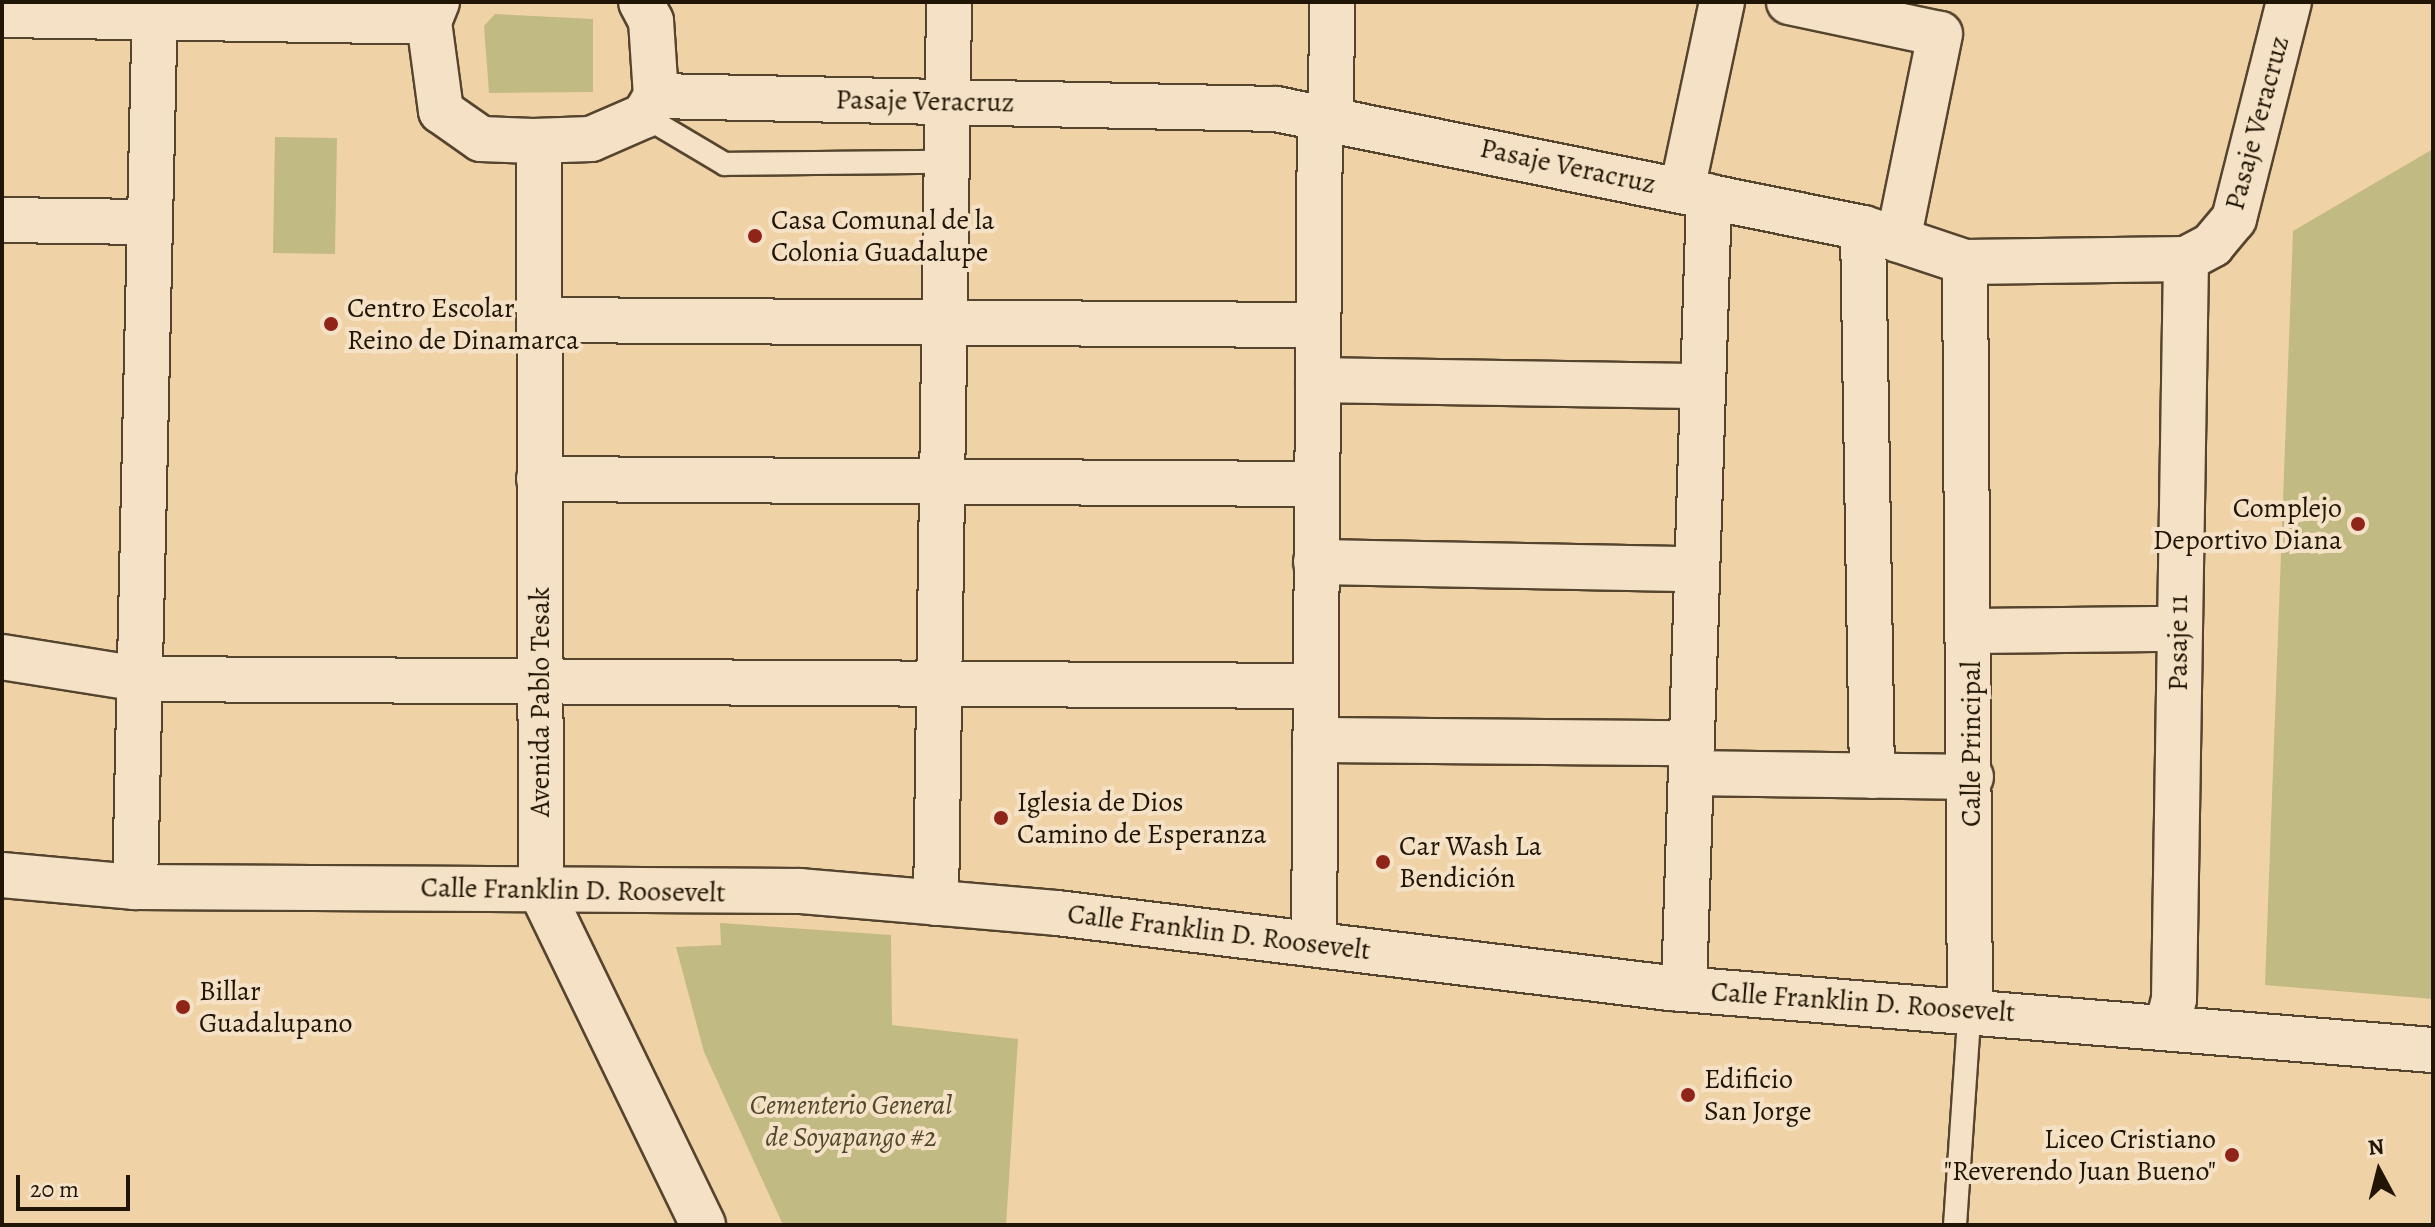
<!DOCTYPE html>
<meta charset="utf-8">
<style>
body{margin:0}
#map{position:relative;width:2435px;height:1227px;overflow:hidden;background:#f0d2a7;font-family:Alegreya,serif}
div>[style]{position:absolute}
.green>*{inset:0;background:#c1ba82;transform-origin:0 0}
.roads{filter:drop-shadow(2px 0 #55442e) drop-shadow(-2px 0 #55442e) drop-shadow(0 2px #55442e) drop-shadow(0 -2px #55442e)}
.lane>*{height:22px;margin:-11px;padding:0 11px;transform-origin:11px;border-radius:11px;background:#f5e2c6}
.street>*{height:44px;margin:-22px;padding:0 22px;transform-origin:22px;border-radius:22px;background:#f5e2c6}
.secondary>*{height:44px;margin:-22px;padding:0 22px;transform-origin:22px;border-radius:22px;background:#f5e2c6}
.dots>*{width:22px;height:22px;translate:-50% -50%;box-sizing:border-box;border:4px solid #f5e2c6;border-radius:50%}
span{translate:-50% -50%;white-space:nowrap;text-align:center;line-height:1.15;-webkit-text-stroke:8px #f5e2c6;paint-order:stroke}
.street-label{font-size:28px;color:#211505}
.poi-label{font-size:28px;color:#211505}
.left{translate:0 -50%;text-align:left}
.right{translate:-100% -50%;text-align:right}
.park-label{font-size:28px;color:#51472a;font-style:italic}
.frame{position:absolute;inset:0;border:4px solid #211505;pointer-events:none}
.north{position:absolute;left:2339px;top:1131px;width:80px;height:80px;-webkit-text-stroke:6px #f5e2c6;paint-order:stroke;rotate:353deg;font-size:22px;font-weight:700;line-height:32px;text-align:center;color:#211505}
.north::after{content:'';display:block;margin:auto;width:28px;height:36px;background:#211505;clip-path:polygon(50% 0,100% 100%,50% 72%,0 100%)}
.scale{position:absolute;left:16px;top:1175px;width:114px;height:36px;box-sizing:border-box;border:4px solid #211505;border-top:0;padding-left:10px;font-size:24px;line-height:28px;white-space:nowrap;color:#211505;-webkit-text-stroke:6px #f5e2c6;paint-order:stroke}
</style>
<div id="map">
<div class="green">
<div style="clip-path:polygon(495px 14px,593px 19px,593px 92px,489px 93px,484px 26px)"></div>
<div style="left:275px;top:137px;width:62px;height:116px;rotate:1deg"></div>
<div style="clip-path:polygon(2433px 149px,2433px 999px,2265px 985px,2293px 231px)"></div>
<div style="clip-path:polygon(720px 923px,891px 935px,892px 1025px,1018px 1039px,1006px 1225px,783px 1225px,704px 1052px,676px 947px,721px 945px)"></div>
</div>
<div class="roads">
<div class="lane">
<div style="left:644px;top:116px;width:94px;rotate:30.7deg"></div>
<div style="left:725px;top:164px;width:206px;rotate:-0.6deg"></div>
<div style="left:1955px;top:1225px;width:219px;rotate:-86.1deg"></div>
</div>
<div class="street">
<div style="left:437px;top:2px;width:22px;rotate:112deg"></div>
<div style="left:429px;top:22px;width:90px;rotate:82.3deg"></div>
<div style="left:441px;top:111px;width:49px;rotate:35deg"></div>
<div style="left:481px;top:139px;width:52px;rotate:2.2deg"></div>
<div style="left:533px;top:141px;width:58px;rotate:-2deg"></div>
<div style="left:591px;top:139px;width:58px;rotate:-23.5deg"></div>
<div style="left:644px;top:116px;width:23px;rotate:-59deg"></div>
<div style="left:656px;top:96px;width:75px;rotate:-93.8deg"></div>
<div style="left:651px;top:21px;width:21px;rotate:-118deg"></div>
<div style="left:1789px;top:2px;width:154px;rotate:12deg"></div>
<div style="left:1940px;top:34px;width:210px;rotate:101.5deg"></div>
<div style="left:2px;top:15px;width:427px;rotate:0.9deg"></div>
<div style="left:656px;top:96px;width:620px;rotate:1.2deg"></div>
<div style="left:1276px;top:109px;width:599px;rotate:11.46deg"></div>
<div style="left:1863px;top:228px;width:108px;rotate:18.4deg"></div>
<div style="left:1965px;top:262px;width:221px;rotate:-0.8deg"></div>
<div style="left:2186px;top:259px;width:30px;rotate:-28deg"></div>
<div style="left:2212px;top:245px;width:34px;rotate:-50deg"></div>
<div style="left:2234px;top:219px;width:224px;rotate:-75.8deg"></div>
<div style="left:1331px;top:116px;width:114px;rotate:-89.5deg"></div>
<div style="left:539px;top:141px;width:750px;rotate:89.85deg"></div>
<div style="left:1682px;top:190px;width:192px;rotate:-78deg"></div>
<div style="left:2px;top:220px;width:148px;rotate:0.8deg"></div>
<div style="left:1863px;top:228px;width:548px;rotate:89.06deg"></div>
<div style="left:1965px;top:262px;width:745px;rotate:89.62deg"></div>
<div style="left:539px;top:320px;width:779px;rotate:0.37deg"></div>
<div style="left:1318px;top:380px;width:385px;rotate:0.9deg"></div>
<div style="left:539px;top:479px;width:778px;rotate:0.37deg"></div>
<div style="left:1316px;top:562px;width:381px;rotate:1.1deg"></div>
<div style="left:1971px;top:631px;width:208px;rotate:-0.6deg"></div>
<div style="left:2px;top:657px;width:140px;rotate:9.1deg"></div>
<div style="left:140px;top:679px;width:1176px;rotate:0.34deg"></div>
<div style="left:1315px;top:740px;width:376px;rotate:0.5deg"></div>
<div style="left:1691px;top:773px;width:280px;rotate:0.8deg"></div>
<div style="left:135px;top:887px;width:885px;rotate:-88.71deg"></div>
<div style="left:936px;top:903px;width:901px;rotate:-89.17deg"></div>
<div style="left:1314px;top:944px;width:829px;rotate:-89.59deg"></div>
<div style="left:1684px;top:989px;width:793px;rotate:-88.19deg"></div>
<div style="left:2167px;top:1027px;width:29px;rotate:-76deg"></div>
<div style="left:2174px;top:999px;width:740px;rotate:-89.07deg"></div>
</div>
<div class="secondary">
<div style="left:2px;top:875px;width:134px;rotate:5.2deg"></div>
<div style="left:135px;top:887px;width:665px;rotate:0.34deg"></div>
<div style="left:800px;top:891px;width:258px;rotate:4.9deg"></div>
<div style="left:1057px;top:913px;width:618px;rotate:6.98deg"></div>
<div style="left:1670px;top:988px;width:766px;rotate:4.65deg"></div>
<div style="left:541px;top:891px;width:371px;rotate:64.1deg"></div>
</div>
</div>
<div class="dots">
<div style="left:755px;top:236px;background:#8f2418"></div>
<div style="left:331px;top:324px;background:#8f2418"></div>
<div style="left:2358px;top:524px;background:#8f2418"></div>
<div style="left:1001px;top:818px;background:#8f2418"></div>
<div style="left:1383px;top:862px;background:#8f2418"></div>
<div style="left:183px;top:1007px;background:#8f2418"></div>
<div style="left:1688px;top:1095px;background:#8f2418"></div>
<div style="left:2232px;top:1155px;background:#8f2418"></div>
</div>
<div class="street-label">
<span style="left:925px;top:101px;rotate:1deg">Pasaje Veracruz</span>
<span style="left:2257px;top:123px;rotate:-75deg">Pasaje Veracruz</span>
<span style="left:1568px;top:166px;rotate:12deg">Pasaje Veracruz</span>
<span style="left:2178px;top:643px;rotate:-90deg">Pasaje 11</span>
<span style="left:540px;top:702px;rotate:-90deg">Avenida Pablo Tesak</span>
<span style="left:1971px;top:744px;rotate:-90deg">Calle Principal</span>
<span style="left:573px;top:890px;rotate:1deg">Calle Franklin D. Roosevelt</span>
<span style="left:1219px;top:932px;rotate:7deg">Calle Franklin D. Roosevelt</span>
<span style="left:1863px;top:1002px;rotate:4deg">Calle Franklin D. Roosevelt</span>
</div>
<div class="poi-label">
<span class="left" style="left:771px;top:236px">Casa Comunal de la<br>Colonia Guadalupe</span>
<span class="left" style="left:347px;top:324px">Centro Escolar<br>Reino de Dinamarca</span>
<span class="right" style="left:2342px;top:524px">Complejo<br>Deportivo Diana</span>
<span class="left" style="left:1017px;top:818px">Iglesia de Dios<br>Camino de Esperanza</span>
<span class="left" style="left:1399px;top:862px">Car Wash La<br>Bendición</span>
<span class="left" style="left:199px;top:1007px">Billar<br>Guadalupano</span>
<span class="left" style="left:1704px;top:1095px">Edificio<br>San Jorge</span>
<span class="right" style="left:2216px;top:1155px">Liceo Cristiano<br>"Reverendo Juan Bueno"</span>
</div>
<div class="park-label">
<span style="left:851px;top:1121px">Cementerio General<br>de Soyapango #2</span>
</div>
<div class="frame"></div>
<div class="north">N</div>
<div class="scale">20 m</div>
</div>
